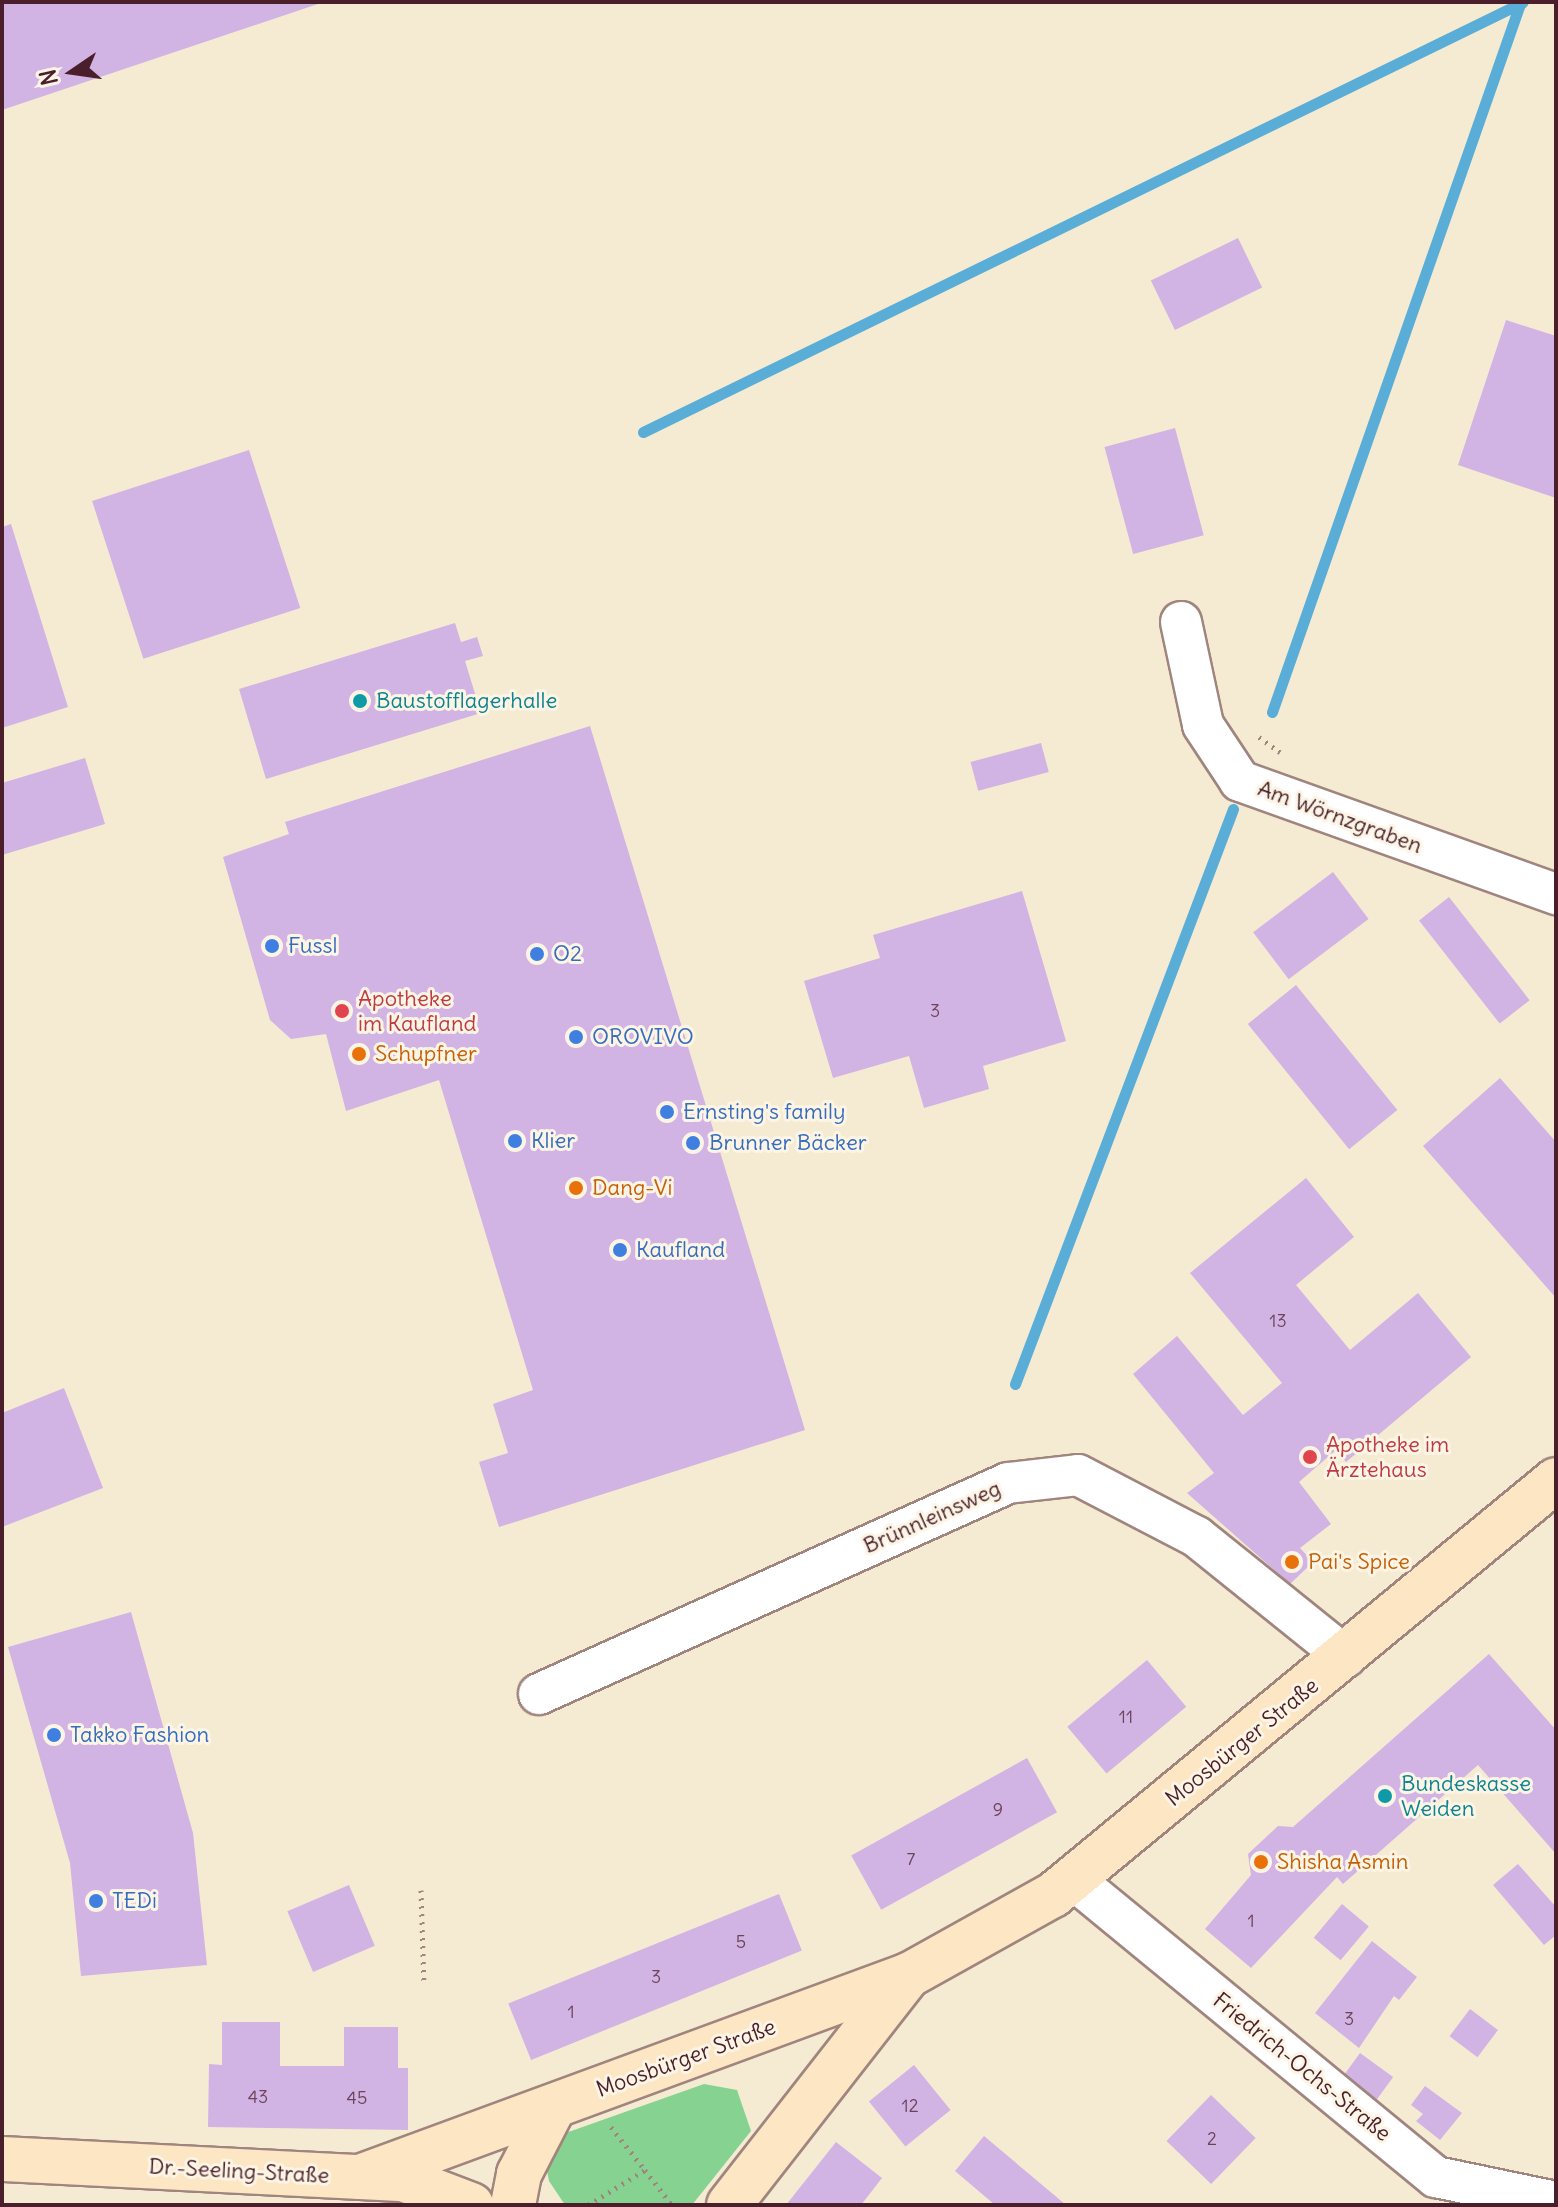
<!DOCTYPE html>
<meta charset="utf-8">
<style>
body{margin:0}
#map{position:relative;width:1558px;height:2207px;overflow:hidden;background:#f5ebd3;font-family:Delius,sans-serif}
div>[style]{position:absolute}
.green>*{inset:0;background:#86d291}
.stream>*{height:11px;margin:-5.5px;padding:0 5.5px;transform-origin:5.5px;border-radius:5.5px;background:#5aadd6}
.building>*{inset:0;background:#d1b3e4;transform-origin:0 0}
.path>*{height:5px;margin-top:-2.5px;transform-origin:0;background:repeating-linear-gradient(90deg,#a0857f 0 2px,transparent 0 8px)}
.roads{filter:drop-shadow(2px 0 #a0857f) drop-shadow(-2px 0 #a0857f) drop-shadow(0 2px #a0857f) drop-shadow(0 -2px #a0857f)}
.street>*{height:40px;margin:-20px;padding:0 20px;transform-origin:20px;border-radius:20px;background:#fff}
.secondary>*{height:44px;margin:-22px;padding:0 22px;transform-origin:22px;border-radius:22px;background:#fce6c4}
.dots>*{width:22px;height:22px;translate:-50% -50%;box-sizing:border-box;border:4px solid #fcf5e5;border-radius:50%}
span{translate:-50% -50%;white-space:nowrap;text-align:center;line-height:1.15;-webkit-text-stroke:6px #fcf5e5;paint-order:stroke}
.number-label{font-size:18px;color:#6c4459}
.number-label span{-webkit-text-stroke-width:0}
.culture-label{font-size:22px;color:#0d838f}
.left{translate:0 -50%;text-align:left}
.street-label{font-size:22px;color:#4a1f2b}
.shop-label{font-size:22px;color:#366cbe}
.health-label{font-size:22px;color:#be3a42}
.food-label{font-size:22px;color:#c56008}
.frame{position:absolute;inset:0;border:4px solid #4a1f2b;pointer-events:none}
.north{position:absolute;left:32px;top:32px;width:80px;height:80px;-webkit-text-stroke:6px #fcf5e5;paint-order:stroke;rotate:257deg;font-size:22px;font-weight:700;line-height:32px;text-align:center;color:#4a1f2b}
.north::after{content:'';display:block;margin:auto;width:28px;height:36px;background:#4a1f2b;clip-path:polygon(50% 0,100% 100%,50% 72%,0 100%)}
</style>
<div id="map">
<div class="green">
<div style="clip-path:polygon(704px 2084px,737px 2090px,751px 2131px,692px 2205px,565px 2205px,549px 2181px,543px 2150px,560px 2135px)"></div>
</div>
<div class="stream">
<div style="left:643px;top:432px;width:979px;rotate:-26.04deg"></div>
<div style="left:1272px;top:712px;width:750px;rotate:-70.7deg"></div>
<div style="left:1015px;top:1384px;width:615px;rotate:-69.24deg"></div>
</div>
<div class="building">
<div style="clip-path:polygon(2px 2px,321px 2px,321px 3px,2px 110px)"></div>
<div style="left:1238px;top:238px;width:55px;height:97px;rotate:64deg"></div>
<div style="clip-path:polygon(1506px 320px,1556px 336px,1556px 498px,1458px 465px)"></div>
<div style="left:1175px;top:428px;width:111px;height:73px;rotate:75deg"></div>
<div style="left:249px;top:450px;width:166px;height:165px;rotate:72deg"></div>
<div style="clip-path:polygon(11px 524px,68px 707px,2px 728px,2px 527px)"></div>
<div style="clip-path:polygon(455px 623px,461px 642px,477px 637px,483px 656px,465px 661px,481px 713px,266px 779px,239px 689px)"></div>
<div style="clip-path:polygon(590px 726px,805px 1430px,499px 1527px,479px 1462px,508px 1453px,493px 1404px,533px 1390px,439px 1080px,346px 1111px,326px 1034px,291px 1039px,270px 1020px,223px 857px,289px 834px,285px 822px)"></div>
<div style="left:1041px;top:743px;width:30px;height:73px;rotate:75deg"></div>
<div style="clip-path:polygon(85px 758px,105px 824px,2px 855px,2px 783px)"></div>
<div style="left:1333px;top:872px;width:59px;height:100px;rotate:53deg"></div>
<div style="clip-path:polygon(1022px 891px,1066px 1041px,983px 1066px,989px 1089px,924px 1108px,909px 1056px,833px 1078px,804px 981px,880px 958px,873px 935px)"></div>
<div style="left:1449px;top:897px;width:131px;height:38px;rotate:52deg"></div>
<div style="left:1296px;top:985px;width:161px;height:62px;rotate:51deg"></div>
<div style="clip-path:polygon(1500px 1078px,1556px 1142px,1556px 1298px,1423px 1146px)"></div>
<div style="clip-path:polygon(1306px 1178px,1354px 1237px,1296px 1285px,1350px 1350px,1418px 1293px,1471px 1357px,1346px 1462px,1336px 1450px,1299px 1482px,1331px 1524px,1300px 1548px,1313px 1562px,1290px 1584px,1187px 1493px,1214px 1473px,1133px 1374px,1177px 1336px,1243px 1415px,1282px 1383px,1190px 1273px)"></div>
<div style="clip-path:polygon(64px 1388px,103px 1488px,2px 1527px,2px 1413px)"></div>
<div style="clip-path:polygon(131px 1612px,193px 1833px,207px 1965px,81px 1976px,70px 1863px,8px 1647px)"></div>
<div style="clip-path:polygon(1489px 1654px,1556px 1730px,1556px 1854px,1478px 1765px,1343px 1884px,1337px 1877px,1251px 1968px,1205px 1929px,1251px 1875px,1248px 1854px,1278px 1826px,1293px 1827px)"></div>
<div style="left:1147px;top:1660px;width:61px;height:104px;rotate:50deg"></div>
<div style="left:1027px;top:1758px;width:62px;height:201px;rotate:61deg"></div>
<div style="clip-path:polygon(1518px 1864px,1556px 1907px,1556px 1935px,1544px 1945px,1493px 1885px)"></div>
<div style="left:349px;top:1885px;width:66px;height:67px;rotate:67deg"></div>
<div style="left:779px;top:1894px;width:61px;height:292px;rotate:68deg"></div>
<div style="left:1342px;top:1904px;width:35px;height:44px;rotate:40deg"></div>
<div style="clip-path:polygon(1372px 1941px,1417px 1977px,1399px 2000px,1394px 1996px,1359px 2048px,1315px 2013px)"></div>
<div style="left:1470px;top:2009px;width:35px;height:34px;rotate:37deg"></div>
<div style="clip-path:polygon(222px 2022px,280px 2022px,280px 2066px,344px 2066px,344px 2027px,398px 2027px,398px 2068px,408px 2068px,408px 2130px,208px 2127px,209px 2064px,222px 2065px)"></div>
<div style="left:1360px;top:2053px;width:41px;height:30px;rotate:36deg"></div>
<div style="left:914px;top:2065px;width:58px;height:58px;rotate:51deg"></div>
<div style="clip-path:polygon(1425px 2086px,1462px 2113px,1440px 2140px,1416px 2121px,1423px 2114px,1411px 2105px)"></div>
<div style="left:1211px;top:2095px;width:62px;height:64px;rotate:44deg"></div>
<div style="clip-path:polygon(984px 2136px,1066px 2205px,995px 2205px,955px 2171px)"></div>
<div style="clip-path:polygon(836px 2142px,882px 2178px,861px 2205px,786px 2205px)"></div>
</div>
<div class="path">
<div style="left:1259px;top:737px;width:26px;rotate:36deg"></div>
<div style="left:421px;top:1890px;width:94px;rotate:88.2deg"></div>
<div style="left:611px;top:2127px;width:55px;rotate:51.7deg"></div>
<div style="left:588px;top:2205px;width:67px;rotate:-31.6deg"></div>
<div style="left:645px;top:2170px;width:44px;rotate:52.4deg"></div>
</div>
<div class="roads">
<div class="street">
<div style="left:1181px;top:622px;width:105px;rotate:77.9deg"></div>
<div style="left:1203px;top:725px;width:67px;rotate:56.5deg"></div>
<div style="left:1240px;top:781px;width:336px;rotate:19.7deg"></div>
<div style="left:539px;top:1694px;width:514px;rotate:-24.22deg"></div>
<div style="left:1008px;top:1483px;width:70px;rotate:-6.5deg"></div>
<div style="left:1078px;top:1475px;width:134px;rotate:27.5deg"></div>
<div style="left:1197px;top:1537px;width:191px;rotate:38.8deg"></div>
<div style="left:1074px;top:1880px;width:468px;rotate:39.4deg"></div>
<div style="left:1436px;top:2177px;width:123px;rotate:11.8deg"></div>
</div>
<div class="secondary">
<div style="left:2px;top:2159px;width:401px;rotate:2.9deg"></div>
<div style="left:403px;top:2179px;width:73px;rotate:20.9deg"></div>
<div style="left:360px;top:2177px;width:585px;rotate:-20.2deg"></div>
<div style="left:909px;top:1975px;width:165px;rotate:-29.1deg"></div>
<div style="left:1053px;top:1895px;width:652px;rotate:-39.52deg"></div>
<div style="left:513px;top:2205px;width:32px;rotate:-79deg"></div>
<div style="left:519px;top:2174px;width:74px;rotate:-62.7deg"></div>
<div style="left:729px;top:2205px;width:292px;rotate:-52deg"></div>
</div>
</div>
<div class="dots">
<div style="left:360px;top:701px;background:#0f9aa8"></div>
<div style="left:272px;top:946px;background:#3f7fe0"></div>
<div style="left:537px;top:954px;background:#3f7fe0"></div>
<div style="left:342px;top:1011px;background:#e0444e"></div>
<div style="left:576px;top:1037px;background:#3f7fe0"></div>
<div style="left:359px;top:1054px;background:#e8710a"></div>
<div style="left:667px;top:1112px;background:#3f7fe0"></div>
<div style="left:515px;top:1141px;background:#3f7fe0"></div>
<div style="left:693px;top:1143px;background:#3f7fe0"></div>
<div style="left:576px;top:1188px;background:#e8710a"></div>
<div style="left:620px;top:1250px;background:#3f7fe0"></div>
<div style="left:1310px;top:1457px;background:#e0444e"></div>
<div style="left:1292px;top:1562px;background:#e8710a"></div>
<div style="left:54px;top:1735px;background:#3f7fe0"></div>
<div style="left:1385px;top:1796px;background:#0f9aa8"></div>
<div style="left:1261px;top:1862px;background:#e8710a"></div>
<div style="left:96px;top:1901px;background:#3f7fe0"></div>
</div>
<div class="number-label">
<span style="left:935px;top:1011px">3</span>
<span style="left:1278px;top:1321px">13</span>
<span style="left:1126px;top:1717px">11</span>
<span style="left:998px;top:1810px">9</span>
<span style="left:911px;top:1859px">7</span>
<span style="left:1251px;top:1921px">1</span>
<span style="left:741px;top:1942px">5</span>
<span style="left:656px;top:1977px">3</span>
<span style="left:571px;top:2012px">1</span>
<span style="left:1349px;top:2019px">3</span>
<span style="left:258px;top:2097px">43</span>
<span style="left:357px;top:2098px">45</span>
<span style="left:910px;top:2106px">12</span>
<span style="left:1212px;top:2139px">2</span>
</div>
<div class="culture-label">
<span class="left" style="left:376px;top:701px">Baustofflagerhalle</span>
<span class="left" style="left:1401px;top:1796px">Bundeskasse<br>Weiden</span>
</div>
<div class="street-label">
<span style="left:1340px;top:817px;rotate:20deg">Am Wörnzgraben</span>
<span style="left:932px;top:1517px;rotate:-24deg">Brünnleinsweg</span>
<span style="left:1242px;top:1742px;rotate:-39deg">Moosbürger Straße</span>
<span style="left:686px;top:2058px;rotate:-20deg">Moosbürger Straße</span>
<span style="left:1302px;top:2067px;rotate:39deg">Friedrich-Ochs-Straße</span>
<span style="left:239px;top:2171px;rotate:3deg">Dr.-Seeling-Straße</span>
</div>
<div class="shop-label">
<span class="left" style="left:288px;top:946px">Fussl</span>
<span class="left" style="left:553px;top:954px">O2</span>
<span class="left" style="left:592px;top:1037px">OROVIVO</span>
<span class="left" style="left:683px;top:1112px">Ernsting's family</span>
<span class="left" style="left:531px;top:1141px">Klier</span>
<span class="left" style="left:709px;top:1143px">Brunner Bäcker</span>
<span class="left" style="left:636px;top:1250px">Kaufland</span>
<span class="left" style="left:70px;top:1735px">Takko Fashion</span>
<span class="left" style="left:112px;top:1901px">TEDi</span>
</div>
<div class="health-label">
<span class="left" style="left:358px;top:1011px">Apotheke<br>im Kaufland</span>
<span class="left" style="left:1326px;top:1457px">Apotheke im<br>Ärztehaus</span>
</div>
<div class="food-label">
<span class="left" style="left:375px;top:1054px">Schupfner</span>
<span class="left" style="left:592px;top:1188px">Dang-Vi</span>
<span class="left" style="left:1308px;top:1562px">Pai's Spice</span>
<span class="left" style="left:1277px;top:1862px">Shisha Asmin</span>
</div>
<div class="frame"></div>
<div class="north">N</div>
</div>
